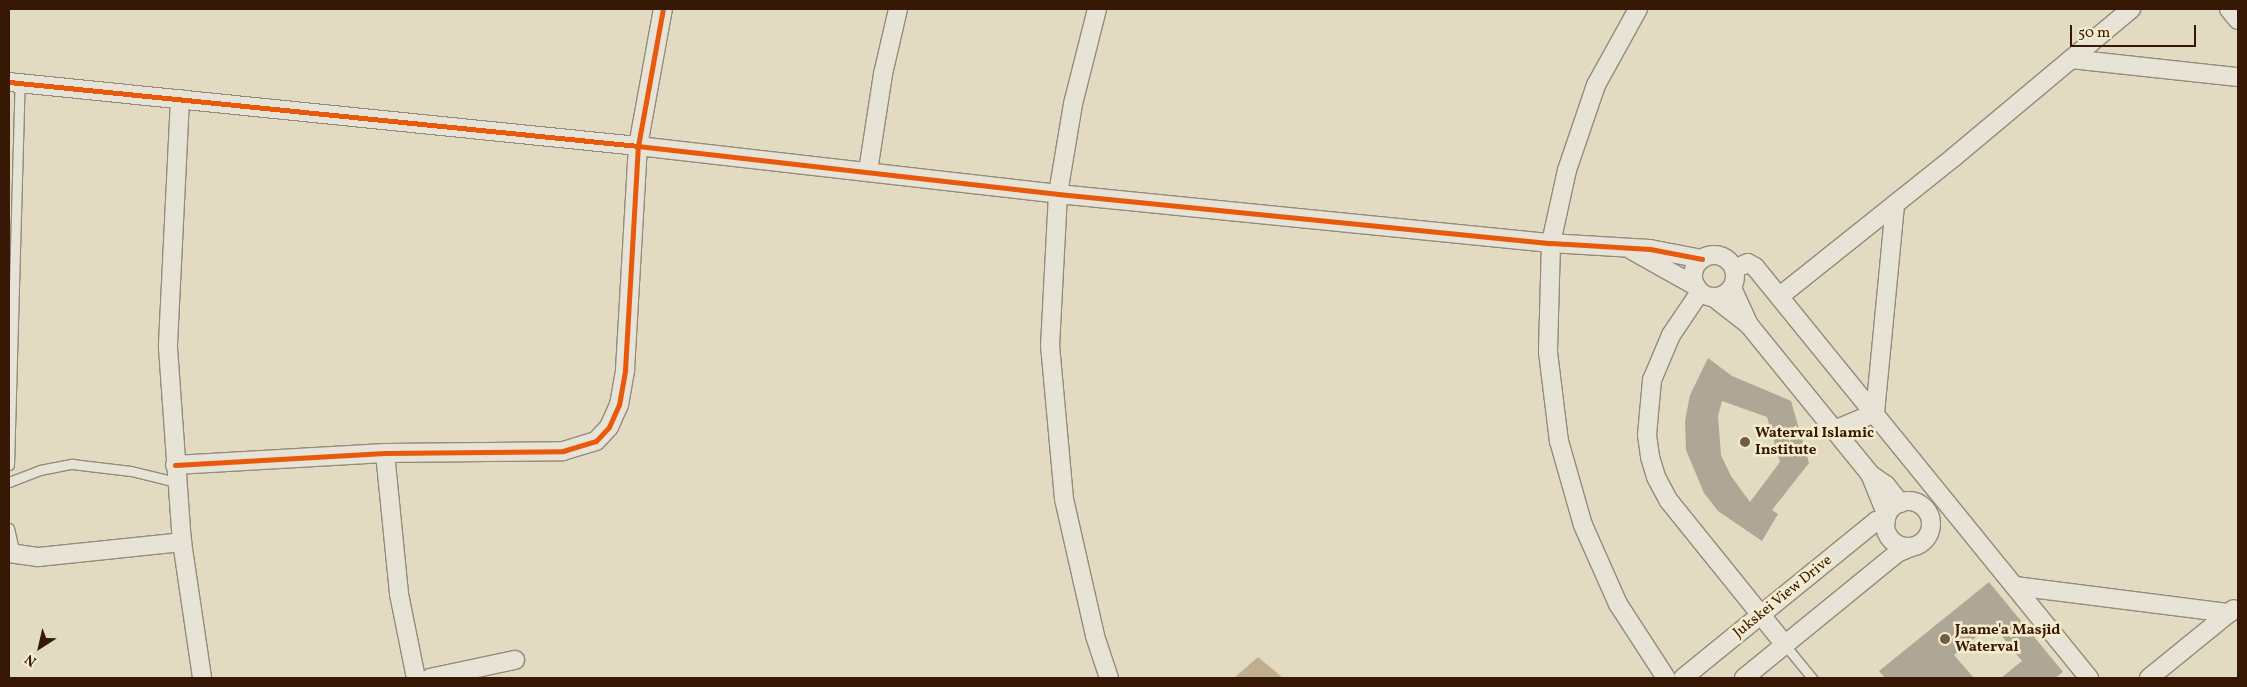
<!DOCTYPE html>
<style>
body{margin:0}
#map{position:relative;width:2247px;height:687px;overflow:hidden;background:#e2dac1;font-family:Vollkorn,serif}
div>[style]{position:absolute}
.water>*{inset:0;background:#bfaf8e}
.building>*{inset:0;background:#afa796}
.roads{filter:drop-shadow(1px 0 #948b7b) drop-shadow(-1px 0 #948b7b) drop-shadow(0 1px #948b7b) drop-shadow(0 -1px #948b7b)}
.service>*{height:9px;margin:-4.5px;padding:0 4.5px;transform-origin:4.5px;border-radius:4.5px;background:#e7e3d7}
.minor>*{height:18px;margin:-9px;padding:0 9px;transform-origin:9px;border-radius:9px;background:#e7e3d7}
.minor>.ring{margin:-9px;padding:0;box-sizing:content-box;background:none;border:18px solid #e7e3d7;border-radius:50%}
.cycleway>*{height:5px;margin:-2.5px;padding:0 2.5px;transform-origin:2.5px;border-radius:2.5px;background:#e8590c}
.dots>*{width:14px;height:14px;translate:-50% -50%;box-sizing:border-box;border:2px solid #f5ecce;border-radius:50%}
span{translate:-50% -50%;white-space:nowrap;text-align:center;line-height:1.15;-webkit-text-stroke:5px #f5ecce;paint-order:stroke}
.poi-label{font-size:15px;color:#371804;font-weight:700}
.left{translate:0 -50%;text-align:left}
.street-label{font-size:15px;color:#371804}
.frame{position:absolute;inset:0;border:10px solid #371804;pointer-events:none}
.north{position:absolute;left:15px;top:622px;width:50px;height:50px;-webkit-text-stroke:4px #f5ecce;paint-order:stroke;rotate:215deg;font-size:14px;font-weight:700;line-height:20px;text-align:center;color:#371804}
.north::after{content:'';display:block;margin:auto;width:18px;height:22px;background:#371804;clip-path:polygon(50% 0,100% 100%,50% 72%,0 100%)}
.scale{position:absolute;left:2070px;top:25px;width:126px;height:22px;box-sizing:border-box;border:2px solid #371804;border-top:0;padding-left:6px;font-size:15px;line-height:18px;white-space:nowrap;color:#371804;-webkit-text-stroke:4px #f5ecce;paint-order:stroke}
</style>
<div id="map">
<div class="water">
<div style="clip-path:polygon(1258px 657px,1283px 678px,1234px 678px)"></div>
</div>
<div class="building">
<div style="clip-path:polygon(evenodd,1708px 358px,1732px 376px,1791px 401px,1809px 463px,1772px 510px,1778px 514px,1762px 541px,1718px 511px,1704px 493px,1686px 450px,1685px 421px,1690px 395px,1708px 358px,1722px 401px,1767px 417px,1780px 462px,1750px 502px,1731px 476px,1721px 455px,1718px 416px,1722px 401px)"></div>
<div style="clip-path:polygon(1989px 582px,2063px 672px,2055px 678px,2001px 678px,2022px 661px,1992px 624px,1954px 655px,1974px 678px,1885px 678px,1879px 671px)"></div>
</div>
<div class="roads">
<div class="service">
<div style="left:9px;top:465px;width:382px;rotate:-88.4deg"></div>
<div style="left:9px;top:482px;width:33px;rotate:-21deg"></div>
<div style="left:40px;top:470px;width:33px;rotate:-11deg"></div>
<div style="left:72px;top:464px;width:59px;rotate:6.8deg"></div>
<div style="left:131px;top:471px;width:46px;rotate:13.7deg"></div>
<div style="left:9px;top:528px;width:27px;rotate:77deg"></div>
<div style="left:1785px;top:645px;width:43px;rotate:50.7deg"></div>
</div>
<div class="minor">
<div style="left:1097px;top:9px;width:98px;rotate:104.2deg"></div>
<div style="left:1073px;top:104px;width:91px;rotate:99.5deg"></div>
<div style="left:1058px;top:194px;width:151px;rotate:93deg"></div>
<div style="left:1050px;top:345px;width:155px;rotate:84.8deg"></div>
<div style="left:1064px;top:499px;width:140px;rotate:77.2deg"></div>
<div style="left:1095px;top:636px;width:44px;rotate:71.6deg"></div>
<div style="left:1638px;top:9px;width:87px;rotate:118.9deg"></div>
<div style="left:1596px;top:85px;width:90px;rotate:108.8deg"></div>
<div style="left:1567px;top:170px;width:75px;rotate:102.4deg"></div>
<div style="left:1551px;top:243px;width:109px;rotate:91.6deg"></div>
<div style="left:1548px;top:352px;width:90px;rotate:83deg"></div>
<div style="left:1559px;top:441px;width:87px;rotate:74.1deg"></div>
<div style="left:1583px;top:525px;width:86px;rotate:66.1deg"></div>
<div style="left:1618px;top:604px;width:88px;rotate:57deg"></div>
<div style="left:2229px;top:9px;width:14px;rotate:51deg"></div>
<div style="left:2071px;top:59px;width:168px;rotate:6.2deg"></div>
<div style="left:9px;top:82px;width:632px;rotate:5.81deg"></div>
<div style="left:638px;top:146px;width:423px;rotate:6.5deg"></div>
<div style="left:1058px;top:194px;width:495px;rotate:5.7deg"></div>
<div style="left:1551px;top:243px;width:99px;rotate:3.5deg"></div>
<div style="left:1650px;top:249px;width:53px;rotate:10.9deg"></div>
<div style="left:180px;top:99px;width:249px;rotate:92.8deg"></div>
<div style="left:168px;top:348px;width:195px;rotate:85.9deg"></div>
<div style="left:182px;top:542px;width:137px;rotate:81.6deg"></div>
<div style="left:868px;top:171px;width:98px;rotate:-81.2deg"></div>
<div style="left:883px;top:74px;width:67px;rotate:-77deg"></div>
<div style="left:1633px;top:251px;width:72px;rotate:29.1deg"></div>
<div class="ring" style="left:1693px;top:255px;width:24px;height:24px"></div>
<div style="left:1734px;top:269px;width:15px;rotate:-23deg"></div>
<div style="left:1748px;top:263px;width:8px;rotate:30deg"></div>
<div style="left:1755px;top:267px;width:530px;rotate:50.9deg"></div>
<div style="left:1732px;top:288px;width:41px;rotate:65.3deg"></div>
<div style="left:1700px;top:292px;width:52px;rotate:124deg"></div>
<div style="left:1671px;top:335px;width:49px;rotate:112.9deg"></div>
<div style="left:1652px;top:380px;width:55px;rotate:95.2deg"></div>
<div style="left:1647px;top:435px;width:22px;rotate:82deg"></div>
<div style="left:1650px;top:457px;width:21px;rotate:73deg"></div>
<div style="left:1656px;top:477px;width:27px;rotate:62deg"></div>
<div style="left:1669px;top:501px;width:185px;rotate:51.1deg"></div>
<div style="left:1780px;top:296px;width:223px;rotate:-38.6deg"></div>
<div style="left:1954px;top:157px;width:231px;rotate:-39.9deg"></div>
<div style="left:1713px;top:297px;width:46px;rotate:37.9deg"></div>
<div style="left:1749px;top:325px;width:192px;rotate:50.9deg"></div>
<div style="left:1870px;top:474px;width:19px;rotate:35deg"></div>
<div style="left:1886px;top:485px;width:23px;rotate:52deg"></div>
<div style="left:1834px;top:430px;width:44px;rotate:-22.5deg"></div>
<div style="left:1875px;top:413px;width:210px;rotate:-84.5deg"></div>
<div style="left:385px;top:453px;width:142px;rotate:84.3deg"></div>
<div style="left:399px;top:594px;width:86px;rotate:78.6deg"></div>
<div style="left:175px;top:465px;width:210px;rotate:-3.3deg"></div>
<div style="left:385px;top:453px;width:178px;rotate:-0.6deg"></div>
<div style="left:563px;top:451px;width:34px;rotate:-17deg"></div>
<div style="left:596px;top:441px;width:19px;rotate:-47deg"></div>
<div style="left:609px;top:427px;width:24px;rotate:-66deg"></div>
<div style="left:619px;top:405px;width:36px;rotate:-80deg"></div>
<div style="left:625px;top:370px;width:224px;rotate:-86.7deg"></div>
<div style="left:638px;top:146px;width:139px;rotate:-79.7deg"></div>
<div style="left:1870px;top:474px;width:45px;rotate:68deg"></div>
<div class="ring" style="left:1885px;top:501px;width:28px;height:28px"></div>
<div style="left:9px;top:553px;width:29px;rotate:8deg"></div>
<div style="left:38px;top:557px;width:145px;rotate:-5.9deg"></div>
<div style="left:2015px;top:586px;width:216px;rotate:7.2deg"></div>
<div style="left:430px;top:678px;width:87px;rotate:-12deg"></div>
<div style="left:1683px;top:678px;width:249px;rotate:-39.1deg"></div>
<div style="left:1876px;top:521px;width:10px"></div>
<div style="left:1744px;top:678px;width:198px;rotate:-39.2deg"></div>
<div style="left:1897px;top:553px;width:15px;rotate:-23deg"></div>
<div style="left:2149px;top:678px;width:109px;rotate:-39.1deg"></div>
</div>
</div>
<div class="cycleway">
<div style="left:9px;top:82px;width:632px;rotate:5.81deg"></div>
<div style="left:638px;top:146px;width:423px;rotate:6.5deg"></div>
<div style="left:1058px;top:194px;width:495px;rotate:5.7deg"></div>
<div style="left:1551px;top:243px;width:99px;rotate:3.5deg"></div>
<div style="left:1650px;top:249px;width:53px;rotate:10.9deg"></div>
<div style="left:175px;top:465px;width:210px;rotate:-3.3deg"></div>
<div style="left:385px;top:453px;width:178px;rotate:-0.6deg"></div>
<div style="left:563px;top:451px;width:34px;rotate:-17deg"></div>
<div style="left:596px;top:441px;width:19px;rotate:-47deg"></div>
<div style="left:609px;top:427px;width:24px;rotate:-66deg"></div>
<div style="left:619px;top:405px;width:36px;rotate:-80deg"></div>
<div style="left:625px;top:370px;width:224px;rotate:-86.7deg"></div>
<div style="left:638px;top:146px;width:139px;rotate:-79.7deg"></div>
</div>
<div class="dots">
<div style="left:1745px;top:442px;background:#735c46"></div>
<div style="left:1945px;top:639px;background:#735c46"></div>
</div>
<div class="poi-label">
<span class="left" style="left:1755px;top:442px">Waterval Islamic<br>Institute</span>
<span class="left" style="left:1955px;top:639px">Jaame'a Masjid<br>Waterval</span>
</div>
<div class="street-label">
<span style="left:1783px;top:597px;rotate:-39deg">Jukskei View Drive</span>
</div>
<div class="frame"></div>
<div class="north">N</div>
<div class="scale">50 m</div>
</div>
